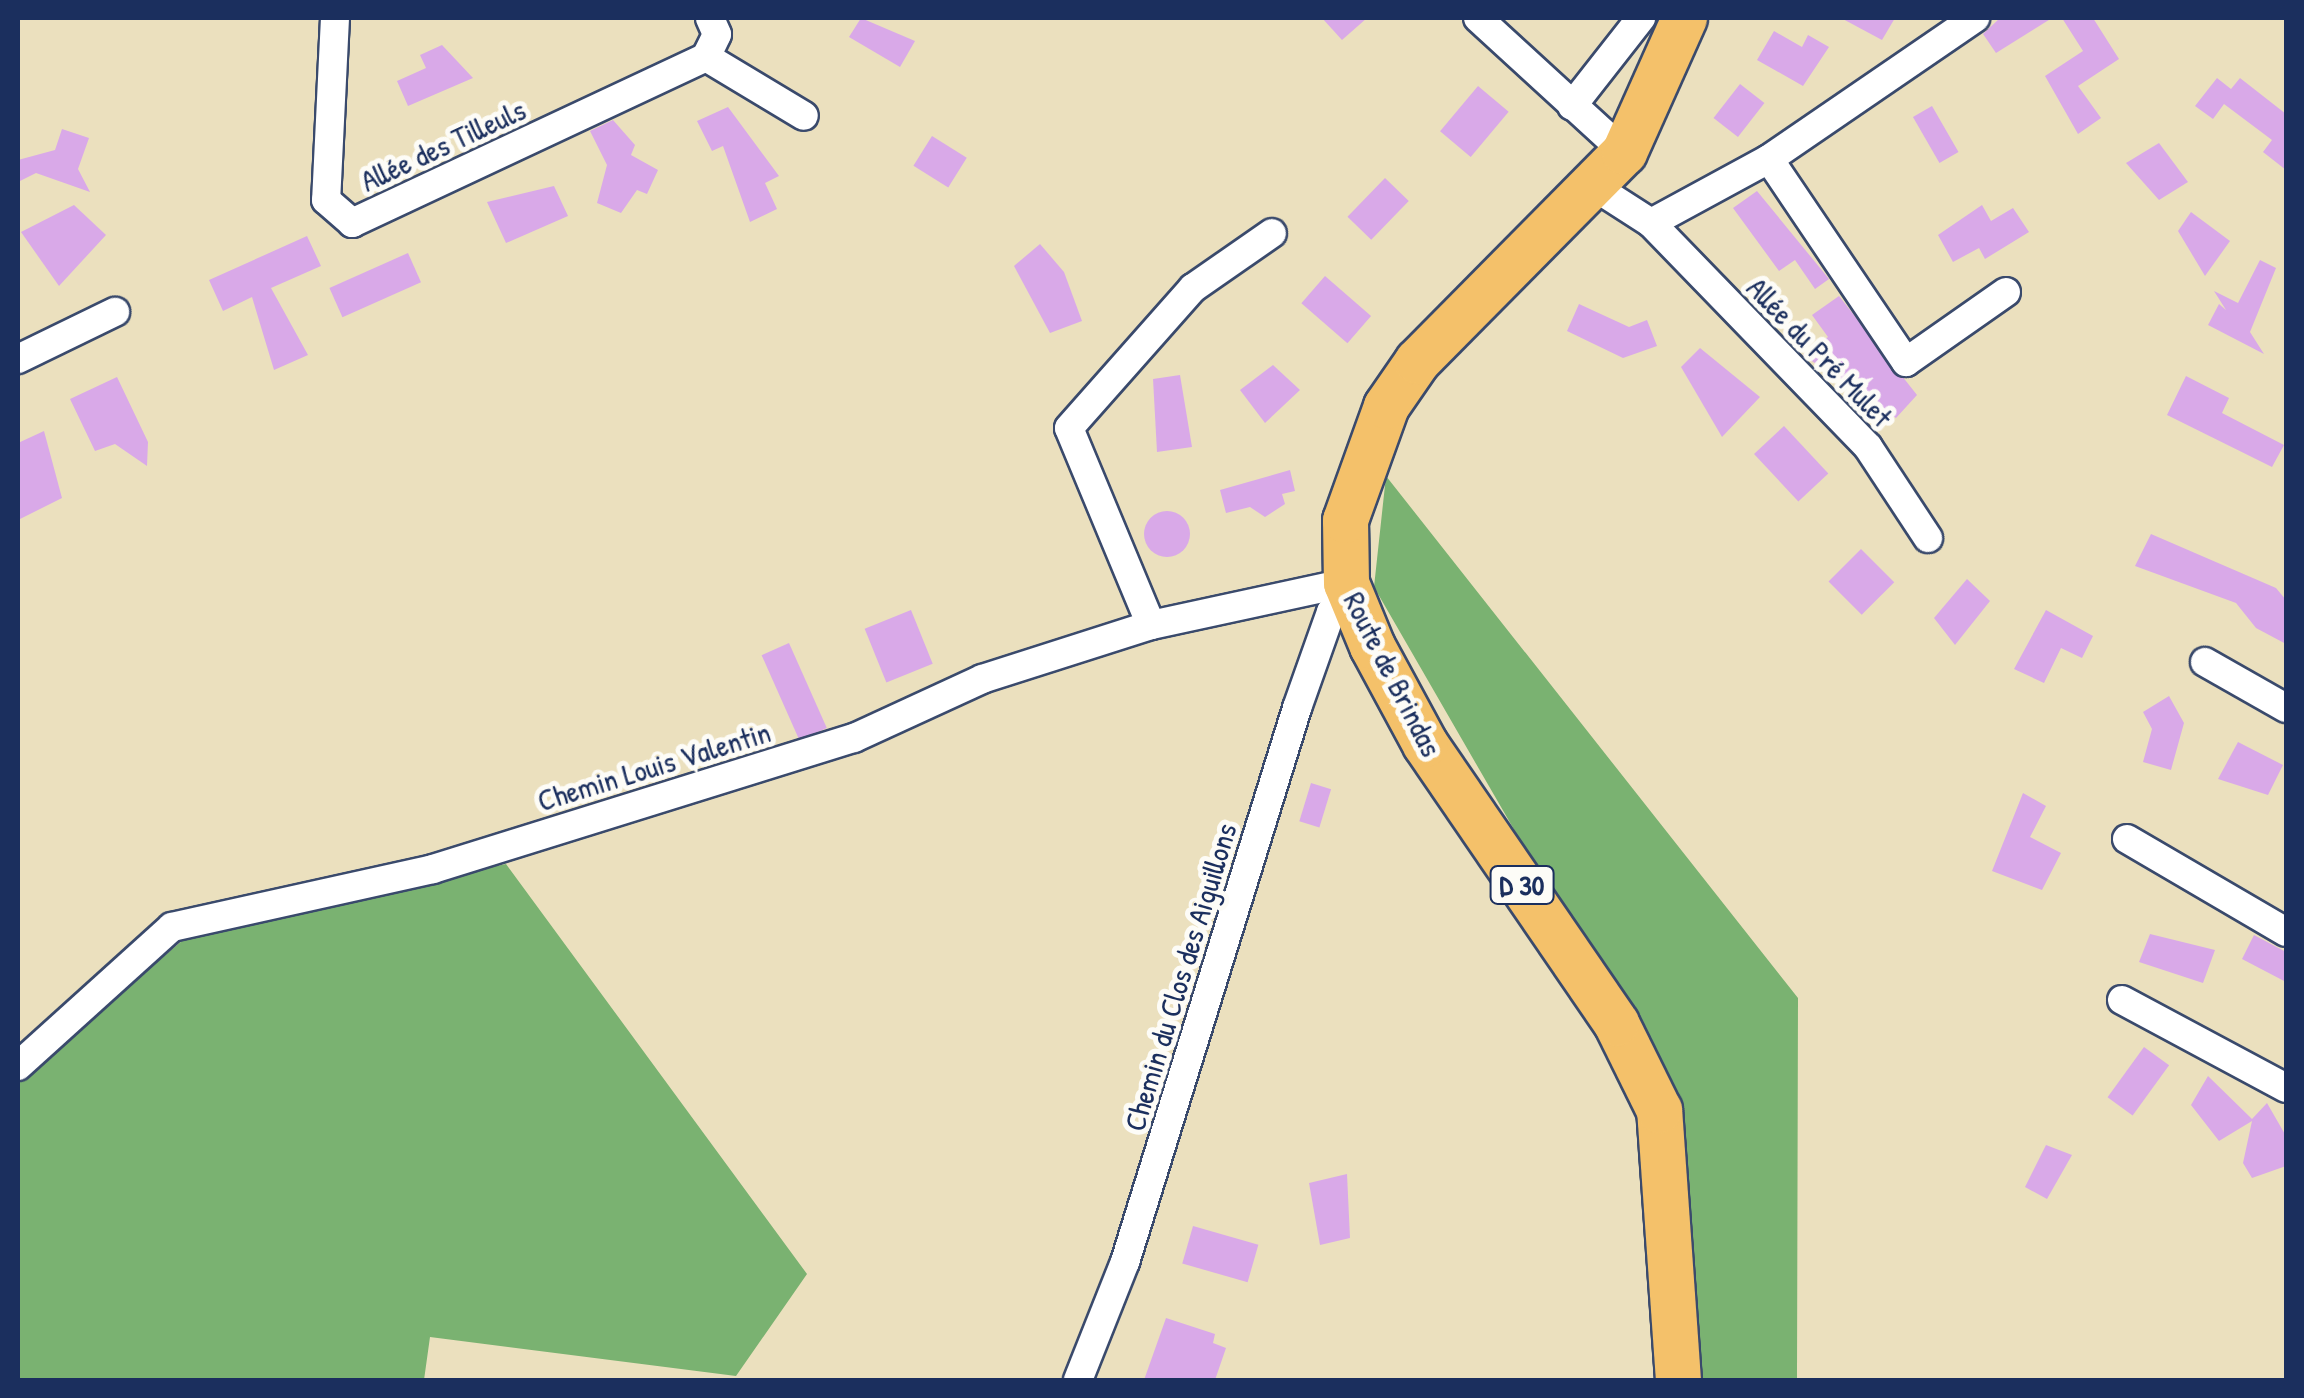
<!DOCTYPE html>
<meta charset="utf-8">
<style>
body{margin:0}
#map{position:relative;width:2304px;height:1398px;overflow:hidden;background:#ebe0be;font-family:"Patrick Hand",sans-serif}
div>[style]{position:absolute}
.forest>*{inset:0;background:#7ab271}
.building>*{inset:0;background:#d9a9e8;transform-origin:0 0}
.round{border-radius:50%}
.roads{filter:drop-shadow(2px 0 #3a4a6c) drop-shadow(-2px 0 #3a4a6c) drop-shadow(0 2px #3a4a6c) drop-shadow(0 -2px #3a4a6c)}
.street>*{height:28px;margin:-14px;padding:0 14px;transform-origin:14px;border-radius:14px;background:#fff}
.primary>*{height:45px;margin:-22.5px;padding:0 22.5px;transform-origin:22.5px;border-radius:22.5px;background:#f4c16a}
span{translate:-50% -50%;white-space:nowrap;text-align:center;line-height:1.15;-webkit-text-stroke:10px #fdfcf7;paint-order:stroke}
.shield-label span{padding:2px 8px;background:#fdfcf7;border:2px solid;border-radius:8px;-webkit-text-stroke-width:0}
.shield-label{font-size:28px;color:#1b2f5e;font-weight:700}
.street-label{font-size:30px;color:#1b2f5e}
.frame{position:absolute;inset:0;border:20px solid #1b2f5e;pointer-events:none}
</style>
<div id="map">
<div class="forest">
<div style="clip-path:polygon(1386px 476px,1798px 998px,1797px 1380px,1702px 1380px,1677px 1112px,1374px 587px)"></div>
<div style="clip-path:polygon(506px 864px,807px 1274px,736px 1376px,430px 1337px,424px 1380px,18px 1380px,18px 1080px,196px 929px)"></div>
</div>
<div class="building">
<div style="clip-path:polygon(861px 18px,915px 41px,900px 67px,849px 37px)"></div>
<div style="clip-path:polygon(1322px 18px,1367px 18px,1342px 40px)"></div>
<div style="clip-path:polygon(1841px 18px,1895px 18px,1882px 40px)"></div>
<div style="clip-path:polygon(2000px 18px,2052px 18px,1996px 53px,1983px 34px)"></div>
<div style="clip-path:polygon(2062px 18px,2093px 18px,2119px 59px,2078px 86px,2101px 118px,2078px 134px,2045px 76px,2083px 51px)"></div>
<div style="clip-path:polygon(1774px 31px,1802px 47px,1808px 35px,1829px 47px,1803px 86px,1757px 60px)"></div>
<div style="clip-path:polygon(442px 45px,473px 78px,408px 106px,397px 81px,426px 68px,420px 55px)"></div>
<div style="clip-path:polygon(2217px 78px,2231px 89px,2240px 78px,2286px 114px,2286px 170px,2263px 152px,2272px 140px,2224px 104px,2213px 119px,2195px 106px)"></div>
<div style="left:1740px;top:84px;width:31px;height:43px;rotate:38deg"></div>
<div style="left:1478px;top:86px;width:40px;height:59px;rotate:40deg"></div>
<div style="left:1932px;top:106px;width:53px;height:22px;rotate:60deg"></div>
<div style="clip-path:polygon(728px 107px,779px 176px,765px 183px,777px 209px,750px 222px,723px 146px,712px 151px,697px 121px)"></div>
<div style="clip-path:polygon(613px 120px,635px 145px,631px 155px,658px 170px,647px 194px,637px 190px,621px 213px,597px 203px,607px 165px,590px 131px)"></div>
<div style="clip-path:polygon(62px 129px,89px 138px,78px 169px,90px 192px,36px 173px,18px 182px,18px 160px,55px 150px)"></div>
<div style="left:932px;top:136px;width:41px;height:35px;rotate:32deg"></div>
<div style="clip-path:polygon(2159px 143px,2188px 182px,2159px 200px,2126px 163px)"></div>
<div style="left:1385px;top:178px;width:33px;height:54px;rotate:44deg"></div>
<div style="clip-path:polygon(554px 186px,568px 216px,506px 243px,487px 202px)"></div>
<div style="clip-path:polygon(1757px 191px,1829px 279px,1815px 289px,1795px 260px,1779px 271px,1733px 208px)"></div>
<div style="clip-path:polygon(74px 205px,106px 235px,59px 286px,21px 232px)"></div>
<div style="clip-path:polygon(1982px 205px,1991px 221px,2013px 208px,2029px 232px,1985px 259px,1979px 248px,1953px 262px,1938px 235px)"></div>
<div style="clip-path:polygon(2191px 212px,2230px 241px,2205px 276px,2178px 231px)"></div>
<div style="clip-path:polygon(307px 236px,321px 266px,271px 288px,308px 355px,274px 370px,252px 297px,223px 311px,209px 280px)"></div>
<div style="clip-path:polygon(1040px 244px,1064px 272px,1082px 321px,1050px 333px,1014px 266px)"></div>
<div style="left:408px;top:253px;width:32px;height:86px;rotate:66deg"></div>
<div style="clip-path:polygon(2260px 260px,2276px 268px,2250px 332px,2264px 354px,2208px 325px,2219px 304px,2226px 310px,2214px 291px,2238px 303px)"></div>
<div style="left:1325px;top:276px;width:61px;height:36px;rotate:41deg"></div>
<div style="clip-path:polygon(1839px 296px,1917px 395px,1896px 418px,1803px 355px,1828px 337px,1812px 315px)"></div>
<div style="clip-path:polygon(1579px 304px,1629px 327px,1647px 320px,1657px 346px,1623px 358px,1567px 331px)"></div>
<div style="clip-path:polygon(1700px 348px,1760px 397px,1722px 437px,1681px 367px)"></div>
<div style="clip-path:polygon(1273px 365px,1300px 390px,1265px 423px,1240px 390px)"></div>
<div style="clip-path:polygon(1180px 375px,1192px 447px,1157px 452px,1153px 379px)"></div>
<div style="clip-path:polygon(2186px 376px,2229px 398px,2222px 413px,2284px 445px,2272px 467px,2167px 415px)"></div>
<div style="clip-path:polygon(117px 377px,148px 442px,147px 466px,115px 444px,95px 451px,70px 399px)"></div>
<div style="left:1784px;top:426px;width:65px;height:41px;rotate:47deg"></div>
<div style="clip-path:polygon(44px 431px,62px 498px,18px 520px,18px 443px)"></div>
<div style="clip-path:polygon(1290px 470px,1295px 491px,1282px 494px,1285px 504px,1265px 517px,1250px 507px,1226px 513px,1220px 490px)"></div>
<div class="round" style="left:1144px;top:511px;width:46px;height:46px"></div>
<div style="clip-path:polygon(2151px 534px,2276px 588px,2286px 600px,2286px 644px,2256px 628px,2236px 603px,2135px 566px)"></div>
<div style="left:1861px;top:549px;width:47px;height:46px;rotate:45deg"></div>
<div style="clip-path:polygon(1967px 579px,1990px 601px,1955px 645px,1934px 618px)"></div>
<div style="left:911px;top:610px;width:58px;height:50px;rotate:68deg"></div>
<div style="clip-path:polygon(2046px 610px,2093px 636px,2082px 658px,2061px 648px,2044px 683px,2014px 669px)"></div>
<div style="left:789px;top:643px;width:93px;height:30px;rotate:66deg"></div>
<div style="clip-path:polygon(2169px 696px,2184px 723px,2171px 770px,2143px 762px,2152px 729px,2143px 712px)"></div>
<div style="clip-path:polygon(2238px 742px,2283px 765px,2268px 795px,2218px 779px)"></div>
<div style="left:1311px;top:783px;width:21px;height:40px;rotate:17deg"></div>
<div style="clip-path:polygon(2023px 793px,2046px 806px,2030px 837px,2061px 853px,2042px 890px,1992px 871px)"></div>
<div style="clip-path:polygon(2150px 934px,2215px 950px,2203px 983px,2139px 962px)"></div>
<div style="clip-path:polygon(2254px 935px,2286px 952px,2286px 982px,2242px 959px)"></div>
<div style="left:2144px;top:1047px;width:31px;height:62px;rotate:36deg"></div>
<div style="clip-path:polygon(2208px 1076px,2252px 1119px,2267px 1103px,2286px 1136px,2286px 1166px,2252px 1178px,2243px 1163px,2252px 1121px,2219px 1141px,2191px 1105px)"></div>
<div style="clip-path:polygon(2046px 1145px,2072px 1155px,2047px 1199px,2025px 1187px)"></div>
<div style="clip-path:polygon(1347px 1174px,1350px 1238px,1320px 1245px,1309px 1183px)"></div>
<div style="left:1193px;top:1226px;width:68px;height:39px;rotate:16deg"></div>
<div style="clip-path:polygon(1166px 1318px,1215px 1334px,1213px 1343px,1226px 1348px,1215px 1380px,1144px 1380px)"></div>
</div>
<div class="roads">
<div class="street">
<div style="left:335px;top:18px;width:182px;rotate:92.8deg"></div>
<div style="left:326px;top:200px;width:35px;rotate:41deg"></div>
<div style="left:352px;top:223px;width:391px;rotate:-25.1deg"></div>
<div style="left:706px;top:57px;width:25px;rotate:-64deg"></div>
<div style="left:717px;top:34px;width:17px;rotate:-114deg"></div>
<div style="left:1478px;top:18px;width:198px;rotate:42.5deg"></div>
<div style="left:706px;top:57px;width:114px;rotate:31deg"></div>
<div style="left:1572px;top:106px;width:112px;rotate:-51.9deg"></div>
<div style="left:1769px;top:159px;width:245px;rotate:56deg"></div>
<div style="left:1906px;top:362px;width:122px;rotate:-35deg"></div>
<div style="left:1595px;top:187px;width:67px;rotate:32.7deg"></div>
<div style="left:1651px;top:223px;width:134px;rotate:-28.5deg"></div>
<div style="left:1769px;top:159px;width:250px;rotate:-34.4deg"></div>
<div style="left:1651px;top:223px;width:312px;rotate:45.9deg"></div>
<div style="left:1868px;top:447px;width:109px;rotate:56.6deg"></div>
<div style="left:18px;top:359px;width:108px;rotate:-25.9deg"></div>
<div style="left:1151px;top:625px;width:213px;rotate:-112.6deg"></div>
<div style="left:1069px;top:428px;width:187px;rotate:-48.5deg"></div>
<div style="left:1193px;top:288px;width:96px;rotate:-34.8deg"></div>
<div style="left:2205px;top:662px;width:93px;rotate:29.6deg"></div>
<div style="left:2127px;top:839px;width:184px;rotate:30.3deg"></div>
<div style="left:2122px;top:1000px;width:186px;rotate:28.2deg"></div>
<div style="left:18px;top:1066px;width:207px;rotate:-42.1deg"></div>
<div style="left:172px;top:927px;width:267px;rotate:-12.5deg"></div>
<div style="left:433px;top:869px;width:441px;rotate:-17.3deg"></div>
<div style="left:854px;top:738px;width:141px;rotate:-24.7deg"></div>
<div style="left:982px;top:679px;width:177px;rotate:-17.7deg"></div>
<div style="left:1151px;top:625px;width:199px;rotate:-12.2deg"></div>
<div style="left:1078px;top:1380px;width:127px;rotate:-68.3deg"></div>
<div style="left:1125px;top:1262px;width:580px;rotate:-72.75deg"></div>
<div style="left:1297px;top:708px;width:102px;rotate:-70.5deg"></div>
<div style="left:1331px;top:612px;width:22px;rotate:-30deg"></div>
</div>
<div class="primary">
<div style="left:1678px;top:1380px;width:271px;rotate:-94deg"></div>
<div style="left:1659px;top:1110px;width:97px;rotate:-116.3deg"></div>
<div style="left:1616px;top:1023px;width:338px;rotate:-124.4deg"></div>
<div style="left:1425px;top:744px;width:111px;rotate:-118.4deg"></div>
<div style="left:1372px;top:646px;width:68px;rotate:-112.4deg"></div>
<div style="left:1346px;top:583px;width:63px;rotate:-90.9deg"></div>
<div style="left:1345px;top:520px;width:121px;rotate:-70.2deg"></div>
<div style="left:1386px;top:406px;width:55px;rotate:-55.4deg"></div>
<div style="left:1417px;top:361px;width:294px;rotate:-45.3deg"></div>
<div style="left:1624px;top:152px;width:147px;rotate:-65.9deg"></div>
</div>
</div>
<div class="shield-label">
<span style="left:1522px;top:885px">D 30</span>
</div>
<div class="street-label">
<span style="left:443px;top:145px;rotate:-25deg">Allée des Tilleuls</span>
<span style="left:1820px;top:352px;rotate:46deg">Allée du Pré Mulet</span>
<span style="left:1393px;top:674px;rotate:63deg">Route de Brindas</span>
<span style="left:654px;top:766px;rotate:-17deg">Chemin Louis Valentin</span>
<span style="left:1180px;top:977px;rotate:-73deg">Chemin du Clos des Aiguillons</span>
</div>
<div class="frame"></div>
</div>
